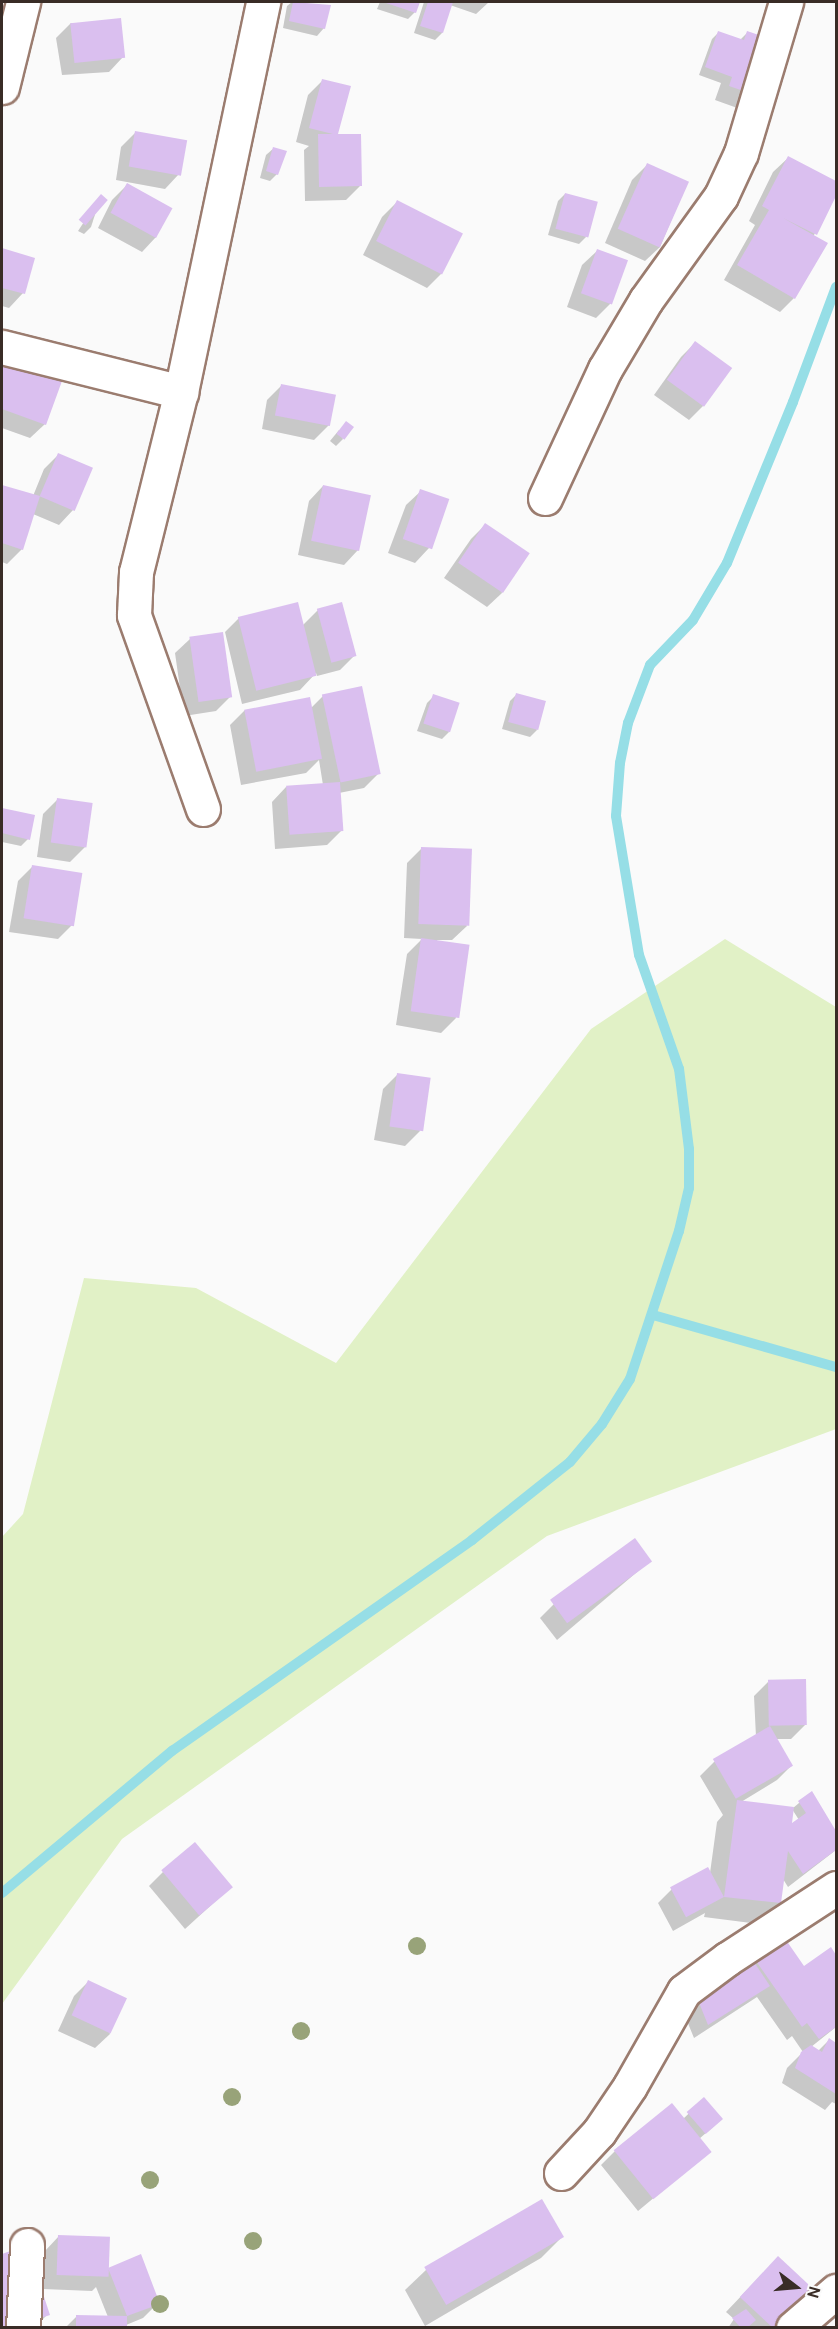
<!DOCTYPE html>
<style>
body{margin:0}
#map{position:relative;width:838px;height:2329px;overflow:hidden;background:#fafafa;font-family:Cabin,sans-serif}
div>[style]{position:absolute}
.green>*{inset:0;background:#e1f1c6}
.shadow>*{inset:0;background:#0003}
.stream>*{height:10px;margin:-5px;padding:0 5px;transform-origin:5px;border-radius:5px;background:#96dee6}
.building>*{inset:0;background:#dabfef;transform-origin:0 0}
.roads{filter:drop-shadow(2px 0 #9b7c6f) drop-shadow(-2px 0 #9b7c6f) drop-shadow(0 2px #9b7c6f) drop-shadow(0 -2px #9b7c6f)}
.minor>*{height:33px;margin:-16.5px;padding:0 16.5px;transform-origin:16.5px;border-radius:16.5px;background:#fff}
.trees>*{width:18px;height:18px;margin:-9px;border-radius:50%;background:#98a379}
span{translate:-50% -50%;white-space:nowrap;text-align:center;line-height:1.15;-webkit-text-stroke:6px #fafafa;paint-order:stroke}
.frame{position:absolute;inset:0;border:3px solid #392c26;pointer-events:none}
.north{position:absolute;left:766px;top:2257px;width:60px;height:60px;-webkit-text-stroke:4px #fafafa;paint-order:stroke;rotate:106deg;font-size:16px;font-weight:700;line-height:24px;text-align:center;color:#392c26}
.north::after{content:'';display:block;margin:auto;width:21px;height:27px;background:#392c26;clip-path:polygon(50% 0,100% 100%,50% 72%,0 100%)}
</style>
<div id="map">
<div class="green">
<div style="clip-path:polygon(725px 939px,836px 1007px,836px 1429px,547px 1536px,122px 1839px,2px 2004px,2px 1537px,23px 1514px,84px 1278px,196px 1288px,336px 1363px,591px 1029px)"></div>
</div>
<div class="shadow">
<div style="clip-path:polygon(292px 2px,329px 6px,324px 28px,317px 36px,283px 28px,287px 6px)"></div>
<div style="clip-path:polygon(380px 2px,418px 2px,415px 12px,408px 19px,377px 9px)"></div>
<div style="clip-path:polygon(424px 2px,489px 2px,476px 14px,450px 5px,442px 33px,435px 40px,414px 33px)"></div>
<div style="clip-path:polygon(71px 23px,123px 57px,109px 72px,62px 75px,56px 38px)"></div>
<div style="clip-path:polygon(719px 32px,740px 40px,748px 32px,754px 114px,715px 100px,721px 83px,699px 75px,712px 39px)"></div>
<div style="clip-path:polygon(323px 80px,336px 136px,360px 186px,346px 200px,305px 201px,304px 150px,309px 146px,296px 142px,308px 95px)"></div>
<div style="clip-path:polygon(136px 132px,179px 174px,165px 189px,116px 180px,121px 147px)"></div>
<div style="clip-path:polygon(274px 148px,277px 174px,270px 181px,260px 178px,266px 155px)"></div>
<div style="clip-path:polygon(788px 158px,836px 183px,836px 192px,813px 237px,794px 298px,780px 312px,724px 280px,755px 225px,749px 221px,773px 172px)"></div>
<div style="clip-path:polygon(647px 165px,687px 183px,660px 247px,645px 261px,605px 243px,632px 180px)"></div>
<div style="clip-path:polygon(127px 185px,156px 237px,142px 252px,98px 228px,112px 200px)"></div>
<div style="clip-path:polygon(565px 194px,586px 237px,579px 244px,548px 235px,558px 201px)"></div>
<div style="clip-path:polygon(101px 196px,91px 227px,84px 234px,78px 231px)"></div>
<div style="clip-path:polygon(397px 202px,442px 273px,427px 288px,363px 255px,382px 217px)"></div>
<div style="clip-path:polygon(2px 250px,33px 259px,23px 293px,9px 308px,2px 306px)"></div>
<div style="clip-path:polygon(597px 251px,611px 303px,596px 318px,567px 307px,582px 265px)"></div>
<div style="clip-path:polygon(695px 343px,703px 406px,689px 420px,654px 395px,681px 357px)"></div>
<div style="clip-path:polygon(2px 361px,45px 424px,30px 438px,2px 428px)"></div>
<div style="clip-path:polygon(282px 385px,329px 425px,314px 440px,262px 429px,267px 400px)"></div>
<div style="clip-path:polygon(339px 430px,343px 439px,336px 446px,330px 441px)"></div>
<div style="clip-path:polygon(58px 455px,73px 510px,59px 525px,33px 514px,22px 549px,7px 564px,2px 562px,2px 486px,33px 496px,44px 469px)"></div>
<div style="clip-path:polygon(323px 486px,358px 550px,344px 565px,298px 555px,309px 501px)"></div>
<div style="clip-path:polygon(421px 491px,429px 548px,415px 563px,388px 553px,406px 505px)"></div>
<div style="clip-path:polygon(485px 525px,502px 593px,487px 607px,444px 578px,471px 539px)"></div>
<div style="clip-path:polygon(318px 610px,354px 656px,340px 670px,317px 676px,316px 673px,300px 690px,242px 704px,225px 632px,239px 618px,302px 626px)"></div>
<div style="clip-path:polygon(190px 639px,230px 697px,216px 711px,184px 716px,175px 653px)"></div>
<div style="clip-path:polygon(517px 694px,537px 730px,530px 737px,502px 729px,510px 701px)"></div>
<div style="clip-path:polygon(323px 696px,378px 774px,364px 788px,339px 793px,342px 830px,327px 845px,275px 849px,272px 802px,286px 787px,323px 785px,319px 760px,306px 773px,241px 785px,230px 725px,245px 710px,311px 708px)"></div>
<div style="clip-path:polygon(434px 696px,449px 732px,442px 739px,417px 731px,427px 703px)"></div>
<div style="clip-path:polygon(58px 799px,85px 847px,70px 862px,37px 857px,43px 814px)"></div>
<div style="clip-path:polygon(2px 809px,33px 816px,28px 839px,21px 846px,2px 842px)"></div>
<div style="clip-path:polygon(422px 848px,467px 926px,452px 940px,437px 940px,456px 1018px,441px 1033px,396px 1025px,407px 954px,422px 939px,404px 938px,407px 863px)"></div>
<div style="clip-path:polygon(32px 867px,72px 925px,58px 939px,9px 932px,18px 881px)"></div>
<div style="clip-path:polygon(398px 1074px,420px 1131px,405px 1146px,374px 1140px,383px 1089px)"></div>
<div style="clip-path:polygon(650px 1561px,557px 1640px,540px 1618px,554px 1604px)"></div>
<div style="clip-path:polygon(evenodd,768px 1682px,806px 1724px,791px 1739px,776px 1739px,791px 1766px,777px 1780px,741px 1802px,793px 1808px,811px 1793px,836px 1834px,836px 1850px,788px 1887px,783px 1879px,780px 1903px,759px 1924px,704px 1917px,705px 1913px,673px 1931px,658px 1903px,672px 1889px,710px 1873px,717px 1822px,723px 1815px,700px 1776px,714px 1762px,756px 1737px,754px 1696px,768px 1682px,792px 1809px,799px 1820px,790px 1826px,792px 1809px)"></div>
<div style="clip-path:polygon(163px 1872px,231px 1887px,185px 1929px,149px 1886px)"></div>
<div style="clip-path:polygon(830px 1949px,836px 1958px,836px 2027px,811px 2047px,818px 2051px,829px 2040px,836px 2045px,836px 2104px,832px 2102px,825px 2110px,782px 2083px,787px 2068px,803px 2052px,792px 2036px,787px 2040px,757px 1997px,694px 2038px,685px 2016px,699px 2001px,757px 1962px,803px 1968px)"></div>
<div style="clip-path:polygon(88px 1982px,110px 2034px,95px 2048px,58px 2031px,74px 1996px)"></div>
<div style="clip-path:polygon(704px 2099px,714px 2126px,699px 2139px,709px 2152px,638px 2211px,601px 2165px,615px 2151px,683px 2119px)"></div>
<div style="clip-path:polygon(59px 2236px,107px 2270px,140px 2256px,158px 2303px,143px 2318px,126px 2325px,126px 2328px,65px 2328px,77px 2316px,108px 2317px,96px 2287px,92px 2291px,43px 2289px,45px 2251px)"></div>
<div style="clip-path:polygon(562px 2237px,541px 2258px,425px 2326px,405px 2290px,426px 2270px)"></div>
<div style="clip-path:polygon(26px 2247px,48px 2314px,34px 2328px,2px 2328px,2px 2255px)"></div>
<div style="clip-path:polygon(764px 2272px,810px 2288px,772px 2328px,728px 2328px,734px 2319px,726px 2312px)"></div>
</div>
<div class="stream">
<div style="left:653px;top:1315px;width:190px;rotate:15.9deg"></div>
<div style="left:2px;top:1893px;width:222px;rotate:-39.9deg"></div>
<div style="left:172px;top:1751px;width:367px;rotate:-35.1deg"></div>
<div style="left:472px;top:1540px;width:125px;rotate:-38.5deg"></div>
<div style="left:570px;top:1462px;width:50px;rotate:-49.9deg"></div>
<div style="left:602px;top:1424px;width:53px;rotate:-58.1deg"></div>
<div style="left:630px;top:1379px;width:156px;rotate:-71.7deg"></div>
<div style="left:679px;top:1231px;width:44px;rotate:-76.9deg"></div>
<div style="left:689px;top:1188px;width:39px;rotate:-90deg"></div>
<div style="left:689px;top:1149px;width:81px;rotate:-97.1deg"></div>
<div style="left:679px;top:1069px;width:121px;rotate:-109.3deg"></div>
<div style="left:639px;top:955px;width:141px;rotate:-99.4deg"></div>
<div style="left:616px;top:816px;width:53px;rotate:-85.7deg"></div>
<div style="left:620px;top:763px;width:41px;rotate:-78.7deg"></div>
<div style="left:628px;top:723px;width:62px;rotate:-69.2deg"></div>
<div style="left:650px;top:665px;width:62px;rotate:-46.3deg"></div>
<div style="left:693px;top:620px;width:66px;rotate:-59.2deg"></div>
<div style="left:727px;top:563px;width:174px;rotate:-67.7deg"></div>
<div style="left:793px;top:402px;width:123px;rotate:-69.5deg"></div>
</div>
<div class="building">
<div style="clip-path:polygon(293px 2px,331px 5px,325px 29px,289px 21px)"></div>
<div style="clip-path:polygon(383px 2px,420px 2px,416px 13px)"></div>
<div style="clip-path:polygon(428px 2px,453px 2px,443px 33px,420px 26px)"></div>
<div style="left:121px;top:18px;width:40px;height:51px;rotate:84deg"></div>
<div style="clip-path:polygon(718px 31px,744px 40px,747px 31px,789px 45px,770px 100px,729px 86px,732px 77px,705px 67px)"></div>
<div style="clip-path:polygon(322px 79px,351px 86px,338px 134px,361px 134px,362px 186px,319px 187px,318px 134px,333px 134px,309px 128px)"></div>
<div style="left:135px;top:131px;width:53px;height:36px;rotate:10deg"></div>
<div style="clip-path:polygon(273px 147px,287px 151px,278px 175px,266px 171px)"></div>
<div style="clip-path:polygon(788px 156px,836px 181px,836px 196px,817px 235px,783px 218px,828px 243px,795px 299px,737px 265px,769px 210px,762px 206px)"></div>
<div style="left:647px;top:163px;width:46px;height:72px;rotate:24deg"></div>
<div style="left:127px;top:183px;width:52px;height:34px;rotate:29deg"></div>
<div style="left:565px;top:193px;width:34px;height:37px;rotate:15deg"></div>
<div style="left:101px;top:194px;width:9px;height:34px;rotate:41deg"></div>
<div style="left:397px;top:200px;width:74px;height:46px;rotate:27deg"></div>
<div style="clip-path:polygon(2px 248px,35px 258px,25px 294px,2px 288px)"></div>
<div style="left:597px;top:249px;width:33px;height:47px;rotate:20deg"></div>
<div style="left:695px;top:341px;width:46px;height:48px;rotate:36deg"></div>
<div style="clip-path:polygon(2px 360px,62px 381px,46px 425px,2px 409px)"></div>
<div style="left:281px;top:384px;width:56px;height:32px;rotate:11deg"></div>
<div style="left:346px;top:421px;width:10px;height:16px;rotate:37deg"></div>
<div style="left:58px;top:453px;width:38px;height:47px;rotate:23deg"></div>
<div style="clip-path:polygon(2px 485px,40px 496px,23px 550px,2px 543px)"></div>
<div style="left:323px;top:485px;width:49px;height:57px;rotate:12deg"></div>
<div style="left:420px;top:489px;width:31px;height:53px;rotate:19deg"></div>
<div style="left:485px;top:523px;width:54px;height:48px;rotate:34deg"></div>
<div style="left:298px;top:602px;width:76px;height:62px;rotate:76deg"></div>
<div style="left:342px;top:602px;width:56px;height:26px;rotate:75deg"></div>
<div style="left:223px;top:632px;width:66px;height:34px;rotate:82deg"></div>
<div style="left:362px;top:686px;width:90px;height:41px;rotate:78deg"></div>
<div style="left:516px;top:693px;width:31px;height:30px;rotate:15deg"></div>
<div style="left:433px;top:694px;width:28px;height:31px;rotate:18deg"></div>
<div style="left:310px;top:697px;width:63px;height:67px;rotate:79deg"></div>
<div style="left:340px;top:782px;width:49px;height:54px;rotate:86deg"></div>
<div style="left:57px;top:798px;width:36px;height:45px;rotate:8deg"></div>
<div style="clip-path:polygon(2px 808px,35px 815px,30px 840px,2px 833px)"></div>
<div style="left:421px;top:847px;width:51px;height:77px;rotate:2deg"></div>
<div style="left:32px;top:865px;width:51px;height:54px;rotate:9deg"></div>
<div style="left:421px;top:938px;width:49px;height:74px;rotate:8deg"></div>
<div style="left:397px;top:1073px;width:34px;height:54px;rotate:8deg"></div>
<div style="left:635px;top:1538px;width:29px;height:105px;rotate:54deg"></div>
<div style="left:806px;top:1679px;width:46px;height:38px;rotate:89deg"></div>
<div style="left:770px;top:1726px;width:46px;height:66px;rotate:60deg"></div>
<div style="clip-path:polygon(812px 1791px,836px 1831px,836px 1850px,803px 1874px,788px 1851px,781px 1903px,724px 1897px,737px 1800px,794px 1807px,792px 1823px,806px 1813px,798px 1801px)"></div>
<div style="left:195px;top:1842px;width:59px;height:44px;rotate:50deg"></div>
<div style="left:708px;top:1867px;width:34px;height:43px;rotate:62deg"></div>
<div style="clip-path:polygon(786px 1940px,804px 1966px,831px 1947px,836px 1955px,836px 2027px,819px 2039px,807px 2023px,802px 2027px,756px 1961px)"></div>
<div style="clip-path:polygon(754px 1962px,770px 1986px,708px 2025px,698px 2000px)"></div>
<div style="left:88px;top:1980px;width:43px;height:39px;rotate:25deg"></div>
<div style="clip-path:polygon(829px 2038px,836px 2043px,836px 2094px,795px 2068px,801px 2052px,811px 2045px,822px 2052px)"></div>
<div style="left:704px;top:2097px;width:29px;height:23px;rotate:49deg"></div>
<div style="left:672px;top:2103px;width:63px;height:75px;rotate:51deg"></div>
<div style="left:542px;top:2199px;width:44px;height:136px;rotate:60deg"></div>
<div style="left:58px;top:2235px;width:52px;height:40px;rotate:2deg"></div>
<div style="clip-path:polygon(27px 2245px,50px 2315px,10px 2328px,2px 2328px,2px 2254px)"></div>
<div style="clip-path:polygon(141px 2254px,160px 2304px,127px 2316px,127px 2328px,76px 2328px,76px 2315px,127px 2316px,108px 2268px)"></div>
<div style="left:778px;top:2256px;width:47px;height:56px;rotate:43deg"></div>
<div style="clip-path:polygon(746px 2309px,756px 2320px,747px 2328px,741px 2328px,732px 2318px)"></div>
</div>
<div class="roads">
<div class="minor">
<div style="left:2px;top:87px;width:88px;rotate:-76.1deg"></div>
<div style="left:2px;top:347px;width:185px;rotate:14.1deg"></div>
<div style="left:545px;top:498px;width:142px;rotate:-65.1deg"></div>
<div style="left:605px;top:369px;width:80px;rotate:-59.3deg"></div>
<div style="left:646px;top:300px;width:128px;rotate:-54.2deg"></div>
<div style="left:721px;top:196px;width:47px;rotate:-65.1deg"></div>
<div style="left:741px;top:153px;width:158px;rotate:-73.4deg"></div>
<div style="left:203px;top:809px;width:206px;rotate:-109.6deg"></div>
<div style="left:134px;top:615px;width:43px;rotate:-87.3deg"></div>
<div style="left:136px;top:572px;width:186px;rotate:-76deg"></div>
<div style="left:181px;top:392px;width:399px;rotate:-78.1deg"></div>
<div style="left:561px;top:2173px;width:56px;rotate:-47.2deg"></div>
<div style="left:599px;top:2132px;width:55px;rotate:-56deg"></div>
<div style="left:630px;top:2086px;width:109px;rotate:-60.4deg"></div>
<div style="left:684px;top:1991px;width:54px;rotate:-36.7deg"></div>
<div style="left:727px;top:1959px;width:130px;rotate:-33.1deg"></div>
<div style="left:23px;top:2328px;width:83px;rotate:-87.2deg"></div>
<div style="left:793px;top:2328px;width:57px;rotate:-40.7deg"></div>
</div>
</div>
<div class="trees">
<div style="left:417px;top:1946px"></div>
<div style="left:301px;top:2031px"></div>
<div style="left:232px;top:2097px"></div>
<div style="left:150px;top:2180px"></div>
<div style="left:253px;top:2241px"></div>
<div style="left:160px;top:2304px"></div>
</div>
<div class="frame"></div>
<div class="north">N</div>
</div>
